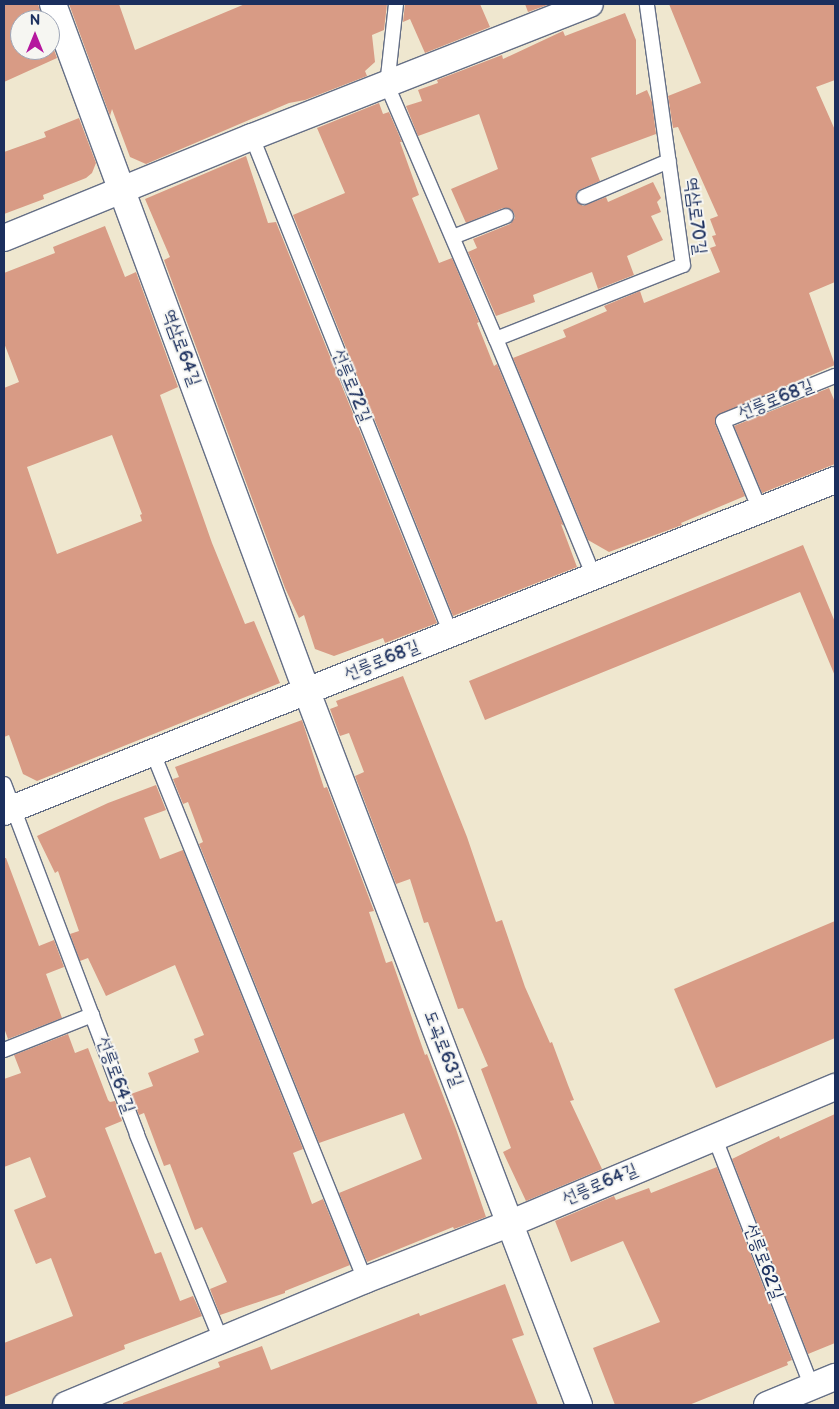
<!DOCTYPE html>
<meta charset="utf-8">
<style>
body{margin:0}
#map{position:relative;width:839px;height:1409px;overflow:hidden;background:#efe7cf;font-family:"Balsamiq Sans","Poor Story",sans-serif}
div>[style]{position:absolute}
.building>*{inset:0;background:#d89b85}
.roads{filter:drop-shadow(1px 0 #656f86) drop-shadow(-1px 0 #656f86) drop-shadow(0 1px #656f86) drop-shadow(0 -1px #656f86)}
.lane>*{height:14px;margin:-7px;padding:0 7px;transform-origin:7px;border-radius:7px;background:#fff}
.street>*{height:26px;margin:-13px;padding:0 13px;transform-origin:13px;border-radius:13px;background:#fff}
span{translate:-50% -50%;white-space:nowrap;text-align:center;line-height:1.15;-webkit-text-stroke:4px #f6f6f2;paint-order:stroke}
.street-label{font-size:18px;color:#1b2f5e}
.frame{position:absolute;inset:0;border:5px solid #1b2f5e;pointer-events:none}
.north{position:absolute;left:10px;top:10px;width:50px;height:50px;box-sizing:border-box;background:#f6f6f2;border:1px solid #9ea6b7;border-radius:50%;rotate:0deg;font-size:14px;font-weight:700;line-height:20px;text-align:center;color:#1b2f5e}
.north::after{content:'';display:block;margin:auto;width:18px;height:22px;background:#b5179e;clip-path:polygon(50% 0,100% 100%,50% 72%,0 100%)}
</style>
<div id="map">
<div class="building">
<div style="clip-path:polygon(4px 4px,38px 4px,43px 20px,20px 20px,20px 50px,50px 50px,50px 39px,57px 58px,4px 82px)"></div>
<div style="clip-path:polygon(69px 4px,119px 4px,135px 50px,245px 4px,387px 4px,384px 30px,372px 35px,375px 62px,365px 71px,367px 76px,305px 100px,289px 103px,146px 164px,130px 157px,112px 109px,110px 116px)"></div>
<div style="clip-path:polygon(405px 4px,480px 4px,490px 27px,425px 53px,410px 19px,403px 22px)"></div>
<div style="clip-path:polygon(525px 4px,550px 4px,528px 12px)"></div>
<div style="clip-path:polygon(669px 4px,835px 4px,835px 80px,816px 87px,835px 130px,835px 282px,809px 293px,835px 365px,716px 416px,715px 424px,745px 496px,681px 523px,682px 525px,609px 552px,588px 540px,513px 358px,566px 337px,563px 330px,607px 311px,604px 306px,640px 291px,644px 303px,720px 272px,710px 248px,716px 246px,712px 236px,716px 235px,710px 219px,718px 216px,678px 127px,673px 128px,668px 96px,701px 83px)"></div>
<div style="clip-path:polygon(625px 13px,636px 40px,636px 95px,647px 90px,652px 102px,656px 134px,591px 158px,600px 181px,577px 191px,576px 200px,583px 206px,606px 197px,608px 202px,653px 182px,661px 198px,657px 202px,661px 212px,651px 216px,663px 240px,627px 256px,634px 275px,598px 289px,592px 272px,533px 295px,535px 302px,496px 316px,468px 252px,477px 248px,473px 239px,510px 224px,515px 218px,514px 213px,511px 209px,503px 208px,466px 223px,451px 189px,498px 169px,479px 114px,418px 136px,406px 106px,422px 101px,418px 90px,438px 83px,437px 80px,502px 55px,503px 59px,563px 31px,565px 36px)"></div>
<div style="clip-path:polygon(379px 103px,383px 114px,389px 112px,402px 142px,400px 142px,419px 195px,412px 198px,439px 263px,452px 258px,479px 322px,477px 323px,494px 366px,497px 364px,564px 526px,561px 524px,577px 567px,453px 616px,293px 215px,345px 193px,317px 128px)"></div>
<div style="clip-path:polygon(79px 118px,96px 163px,92px 173px,86px 178px,43px 195px,44px 199px,4px 214px,4px 152px,46px 137px,44px 132px)"></div>
<div style="clip-path:polygon(246px 156px,268px 223px,276px 222px,437px 623px,385px 643px,383px 638px,334px 656px,315px 649px,304px 615px,299px 618px,285px 588px,164px 260px,170px 257px,145px 199px)"></div>
<div style="clip-path:polygon(evenodd,105px 226px,125px 277px,136px 272px,178px 387px,160px 395px,212px 543px,245px 624px,254px 621px,280px 683px,37px 781px,23px 774px,9px 735px,4px 737px,4px 388px,19px 382px,4px 343px,4px 273px,55px 253px,53px 247px,105px 226px,112px 435px,142px 514px,140px 515px,142px 521px,57px 554px,27px 467px,112px 435px)"></div>
<div style="clip-path:polygon(829px 388px,835px 402px,835px 464px,762px 493px,734px 426px)"></div>
<div style="clip-path:polygon(803px 545px,835px 622px,835px 676px,800px 592px,485px 720px,469px 681px)"></div>
<div style="clip-path:polygon(403px 676px,467px 837px,496px 922px,502px 920px,525px 987px,550px 1043px,552px 1042px,568px 1085px,574px 1100px,570px 1101px,602px 1169px,526px 1201px,503px 1152px,511px 1148px,481px 1069px,488px 1066px,463px 1008px,458px 1009px,428px 922px,424px 923px,410px 879px,396px 884px,355px 776px,364px 772px,349px 733px,340px 736px,330px 709px,338px 706px,336px 701px)"></div>
<div style="clip-path:polygon(302px 720px,324px 788px,327px 787px,374px 911px,369px 912px,386px 963px,392px 961px,425px 1055px,427px 1054px,456px 1129px,486px 1217px,454px 1229px,453px 1227px,367px 1262px,339px 1193px,422px 1159px,404px 1113px,319px 1143px,199px 844px,203px 842px,188px 802px,183px 804px,173px 779px,179px 777px,175px 767px)"></div>
<div style="clip-path:polygon(156px 785px,166px 810px,144px 818px,160px 859px,183px 850px,303px 1149px,293px 1153px,312px 1204px,323px 1199px,350px 1265px,285px 1291px,285px 1293px,220px 1315px,210px 1289px,227px 1282px,202px 1227px,195px 1230px,170px 1164px,164px 1166px,144px 1113px,139px 1115px,131px 1094px,153px 1086px,148px 1073px,199px 1052px,194px 1039px,204px 1035px,175px 965px,106px 996px,88px 958px,80px 961px,70px 934px,79px 931px,58px 871px,55px 873px,37px 836px,108px 803px)"></div>
<div style="clip-path:polygon(4px 858px,6px 858px,39px 946px,54px 940px,64px 967px,46px 974px,62px 1018px,8px 1039px,4px 1028px)"></div>
<div style="clip-path:polygon(835px 921px,835px 1038px,716px 1088px,674px 989px)"></div>
<div style="clip-path:polygon(68px 1034px,75px 1053px,88px 1048px,108px 1100px,110px 1102px,115px 1101px,122px 1121px,105px 1128px,155px 1254px,161px 1252px,180px 1301px,193px 1296px,202px 1316px,124px 1345px,125px 1349px,4px 1397px,4px 1343px,73px 1316px,51px 1258px,36px 1264px,14px 1210px,46px 1197px,30px 1157px,4px 1167px,4px 1079px,21px 1073px,14px 1055px)"></div>
<div style="clip-path:polygon(835px 1114px,835px 1343px,808px 1354px,732px 1159px,779px 1136px,780px 1139px)"></div>
<div style="clip-path:polygon(717px 1167px,792px 1360px,787px 1362px,788px 1365px,689px 1405px,615px 1405px,593px 1348px,660px 1322px,623px 1241px,571px 1262px,555px 1221px,614px 1196px,616px 1200px,649px 1188px,651px 1193px)"></div>
<div style="clip-path:polygon(505px 1284px,524px 1335px,512px 1339px,538px 1405px,123px 1405px,123px 1403px,220px 1367px,218px 1362px,262px 1346px,271px 1370px,419px 1313px,420px 1316px)"></div>
</div>
<div class="roads">
<div class="lane">
<div style="left:396px;top:4px;width:81px;rotate:96.3deg"></div>
<div style="left:387px;top:85px;width:276px;rotate:66.8deg"></div>
<div style="left:496px;top:339px;width:257px;rotate:67.6deg"></div>
<div style="left:252px;top:137px;width:535px;rotate:68.18deg"></div>
<div style="left:584px;top:197px;width:92px;rotate:-23deg"></div>
<div style="left:453px;top:237px;width:57px;rotate:-21.6deg"></div>
<div style="left:496px;top:339px;width:201px;rotate:-21.6deg"></div>
<div style="left:683px;top:265px;width:263px;rotate:-97.9deg"></div>
<div style="left:760px;top:510px;width:96px;rotate:-112.6deg"></div>
<div style="left:723px;top:421px;width:121px;rotate:-21.9deg"></div>
<div style="left:153px;top:753px;width:568px;rotate:68.09deg"></div>
<div style="left:4px;top:784px;width:375px;rotate:69.2deg"></div>
<div style="left:137px;top:1135px;width:222px;rotate:67.7deg"></div>
<div style="left:4px;top:1050px;width:95px;rotate:-21.7deg"></div>
<div style="left:714px;top:1136px;width:269px;rotate:68.7deg"></div>
</div>
<div class="street">
<div style="left:53px;top:4px;width:733px;rotate:69.74deg"></div>
<div style="left:307px;top:692px;width:763px;rotate:69.12deg"></div>
<div style="left:4px;top:238px;width:268px;rotate:-22.2deg"></div>
<div style="left:252px;top:137px;width:363px;rotate:-21.5deg"></div>
<div style="left:4px;top:812px;width:895px;rotate:-21.78deg"></div>
<div style="left:66px;top:1405px;width:324px;rotate:-22.7deg"></div>
<div style="left:365px;top:1280px;width:155px;rotate:-21.3deg"></div>
<div style="left:509px;top:1224px;width:354px;rotate:-22.8deg"></div>
<div style="left:767px;top:1405px;width:74px;rotate:-22.4deg"></div>
</div>
</div>
<div class="street-label">
<span style="left:695px;top:216px;rotate:83deg">역삼로70길</span>
<span style="left:181px;top:348px;rotate:70deg">역삼로64길</span>
<span style="left:351px;top:386px;rotate:68deg">선릉로72길</span>
<span style="left:776px;top:400px;rotate:-22deg">선릉로68길</span>
<span style="left:382px;top:661px;rotate:-22deg">선릉로68길</span>
<span style="left:443px;top:1049px;rotate:69deg">도곡로63길</span>
<span style="left:115px;top:1075px;rotate:70deg">선릉로64길</span>
<span style="left:600px;top:1185px;rotate:-23deg">선릉로64길</span>
<span style="left:763px;top:1262px;rotate:69deg">선릉로62길</span>
</div>
<div class="frame"></div>
<div class="north">N</div>
</div>
